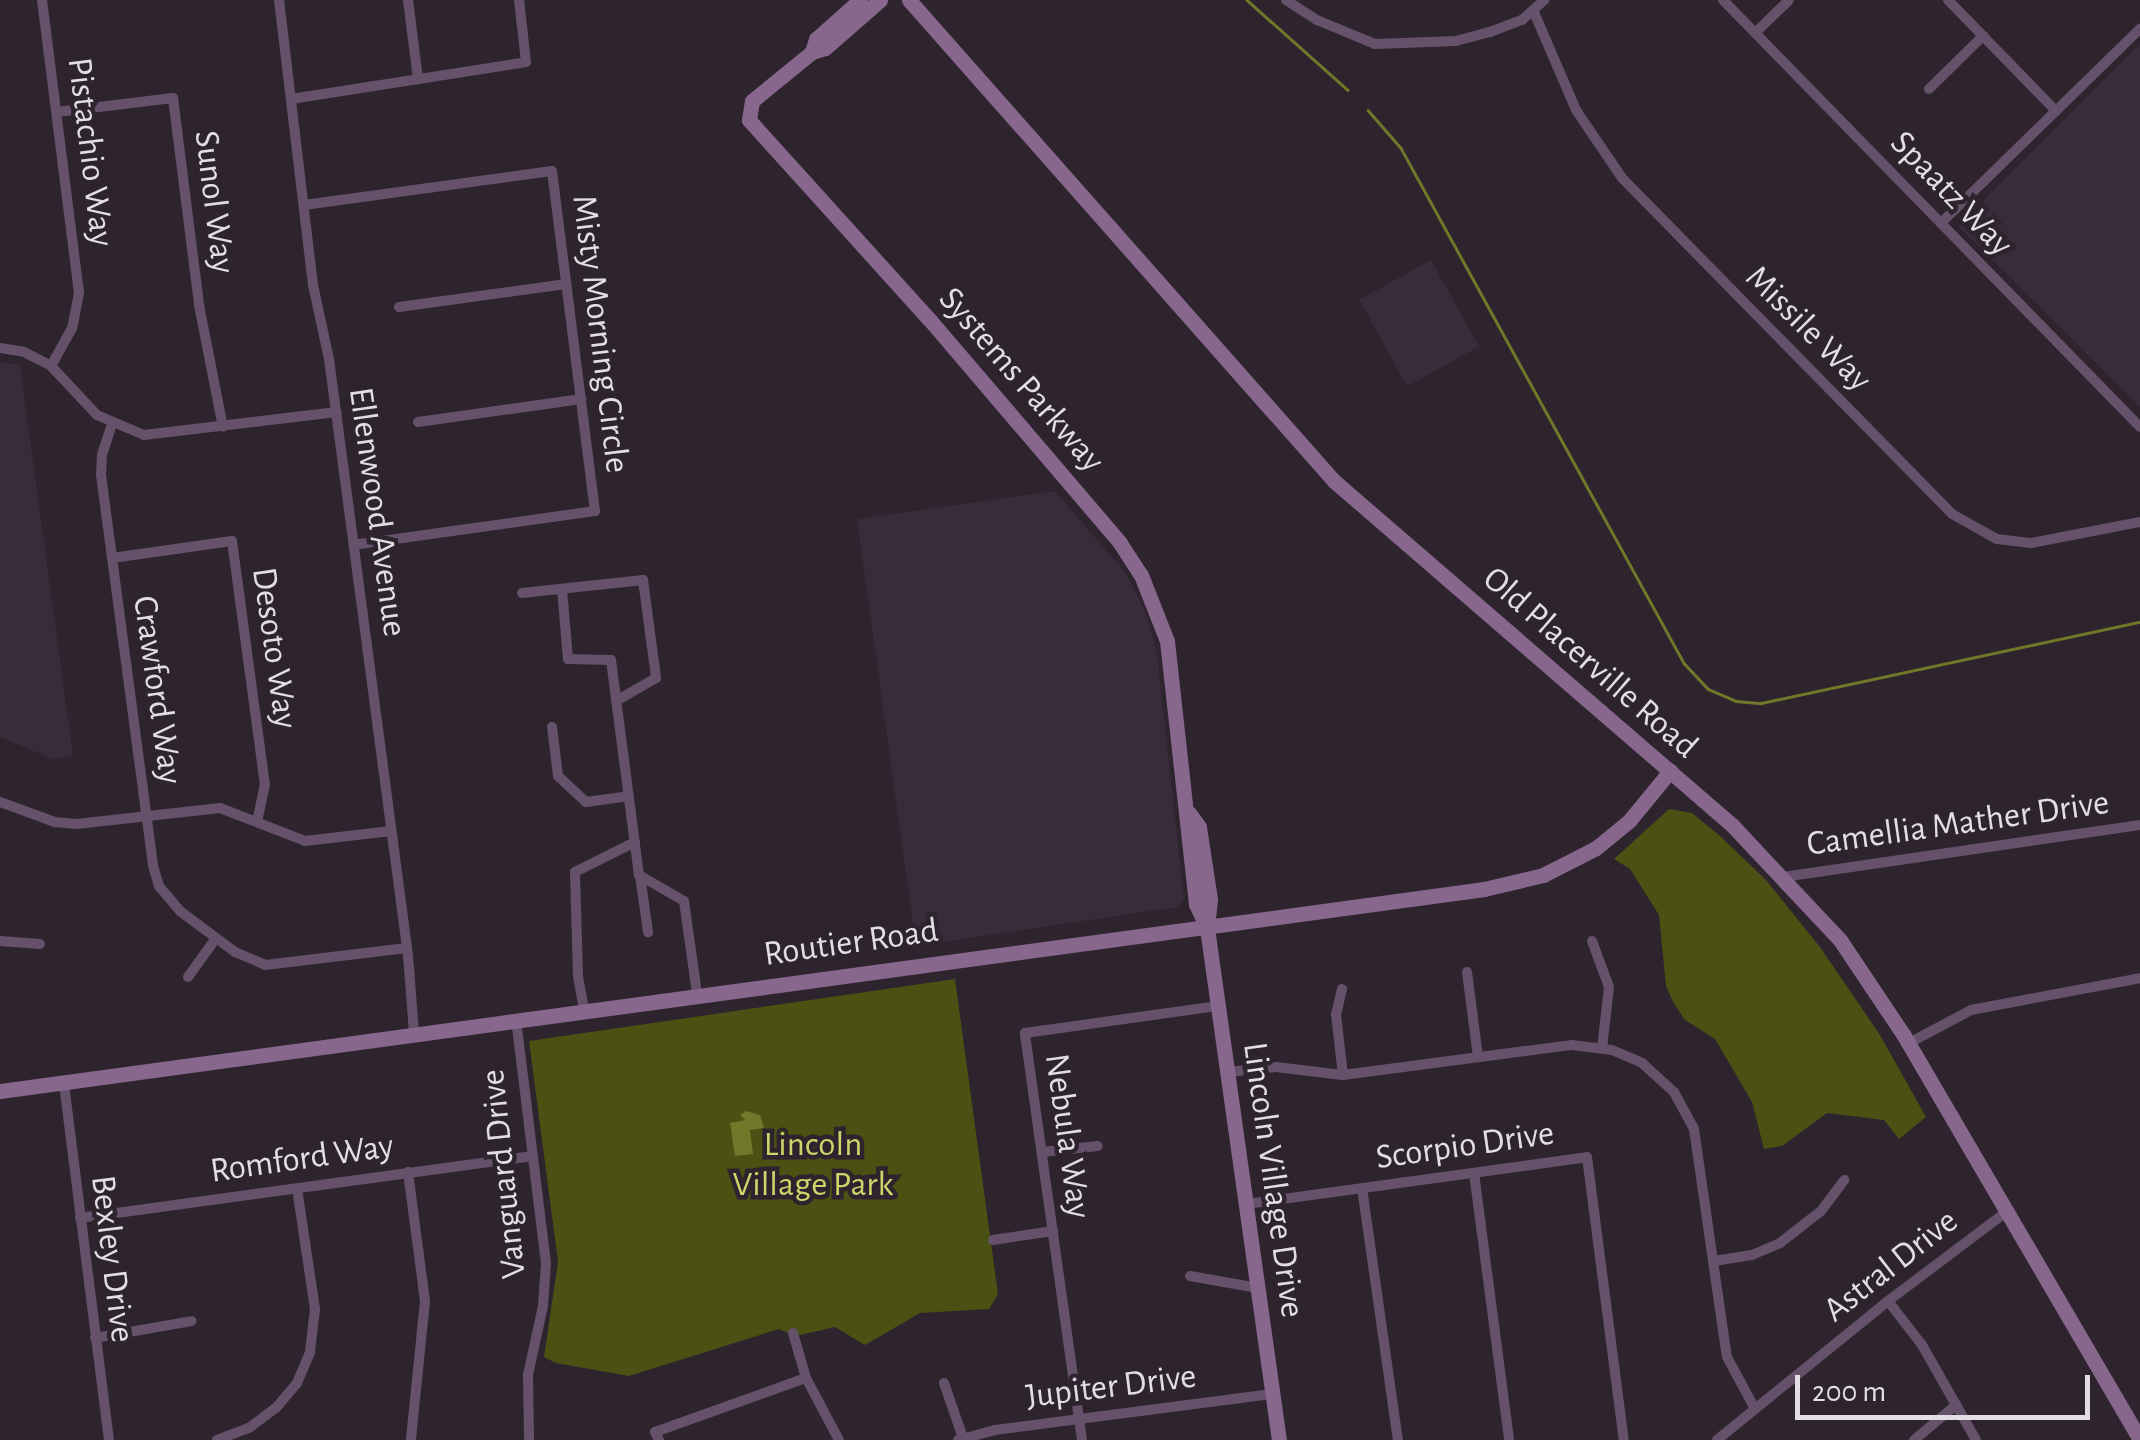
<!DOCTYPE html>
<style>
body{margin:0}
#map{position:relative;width:2140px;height:1440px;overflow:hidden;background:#2d242e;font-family:"Alegreya Sans",sans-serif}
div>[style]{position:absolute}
.built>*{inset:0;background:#382b3a;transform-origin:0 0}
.green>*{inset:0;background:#4b5013}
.water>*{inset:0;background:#727829}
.stream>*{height:2.5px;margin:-1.25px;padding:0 1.25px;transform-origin:1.25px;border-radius:1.25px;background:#727829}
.street>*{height:10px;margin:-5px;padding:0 5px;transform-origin:5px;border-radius:5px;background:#655169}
.secondary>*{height:15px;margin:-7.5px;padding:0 7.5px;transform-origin:7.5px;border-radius:7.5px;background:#88678d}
span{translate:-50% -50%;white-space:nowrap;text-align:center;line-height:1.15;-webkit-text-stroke:9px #2d242e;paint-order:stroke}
.street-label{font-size:35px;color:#e3dee4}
.park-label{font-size:35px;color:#cbd56a}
.scale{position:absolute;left:1795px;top:1375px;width:295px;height:45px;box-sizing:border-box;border:5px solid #e3dee4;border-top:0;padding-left:12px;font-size:30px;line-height:35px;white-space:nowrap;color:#e3dee4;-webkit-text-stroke:8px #2d242e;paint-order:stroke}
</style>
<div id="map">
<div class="built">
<div style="clip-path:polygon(2140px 44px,2140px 407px,1958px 226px)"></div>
<div style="left:1431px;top:260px;width:99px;height:82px;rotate:61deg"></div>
<div style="clip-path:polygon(0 362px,20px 365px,73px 756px,53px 759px,0 737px)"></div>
<div style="clip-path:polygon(1055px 491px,1125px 572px,1146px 613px,1157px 653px,1184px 900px,1177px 907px,916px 946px,857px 519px)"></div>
</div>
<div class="green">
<div style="clip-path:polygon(1669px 809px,1692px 813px,1720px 836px,1766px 880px,1820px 947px,1880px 1035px,1926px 1117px,1899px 1139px,1884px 1120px,1827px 1113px,1782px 1146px,1764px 1149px,1752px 1102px,1715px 1039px,1685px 1020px,1673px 1002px,1666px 986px,1659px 915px,1630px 869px,1614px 859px)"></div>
<div style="clip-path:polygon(955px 979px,998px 1294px,989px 1309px,920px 1313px,865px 1345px,835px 1327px,796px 1336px,779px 1329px,629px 1376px,556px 1363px,544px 1357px,558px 1262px,529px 1041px)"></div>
</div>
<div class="water">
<div style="clip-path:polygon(746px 1111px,760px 1115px,764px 1128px,750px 1130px,753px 1154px,735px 1156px,730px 1123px,745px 1120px,740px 1115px)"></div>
</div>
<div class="stream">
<div style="left:1247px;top:0;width:135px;rotate:41.7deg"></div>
<div style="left:1368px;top:110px;width:50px;rotate:49deg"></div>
<div style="left:1401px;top:148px;width:588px;rotate:61.21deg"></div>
<div style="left:1684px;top:663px;width:35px;rotate:47deg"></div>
<div style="left:1708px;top:689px;width:30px;rotate:23deg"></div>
<div style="left:1736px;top:701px;width:25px;rotate:5deg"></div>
<div style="left:1761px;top:703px;width:388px;rotate:-12.1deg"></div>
</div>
<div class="street">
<div style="left:42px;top:0;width:295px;rotate:82.8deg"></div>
<div style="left:79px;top:293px;width:36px;rotate:101deg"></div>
<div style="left:72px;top:328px;width:43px;rotate:118.9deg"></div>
<div style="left:279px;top:0;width:287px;rotate:83.2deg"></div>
<div style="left:313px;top:285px;width:76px;rotate:77.8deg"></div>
<div style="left:329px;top:359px;width:601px;rotate:82.45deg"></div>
<div style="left:408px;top:955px;width:78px;rotate:85.6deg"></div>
<div style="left:408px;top:0;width:80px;rotate:82.8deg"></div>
<div style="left:1286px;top:0;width:37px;rotate:33deg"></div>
<div style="left:1317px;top:20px;width:63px;rotate:22.5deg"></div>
<div style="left:1375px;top:44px;width:81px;rotate:-2.1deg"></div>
<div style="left:1456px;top:41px;width:35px;rotate:-15deg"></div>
<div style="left:1490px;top:32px;width:34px;rotate:-21deg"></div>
<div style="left:1522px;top:20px;width:30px;rotate:-42deg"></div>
<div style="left:1723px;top:0;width:597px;rotate:45.68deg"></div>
<div style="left:1948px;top:0;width:155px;rotate:45.8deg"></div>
<div style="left:1533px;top:10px;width:109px;rotate:66.7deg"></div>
<div style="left:1576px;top:110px;width:82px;rotate:55.9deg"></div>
<div style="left:1622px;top:178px;width:471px;rotate:45.5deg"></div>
<div style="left:1952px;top:514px;width:51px;rotate:29.1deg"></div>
<div style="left:1997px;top:539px;width:34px;rotate:7deg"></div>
<div style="left:2031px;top:543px;width:111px;rotate:-10.9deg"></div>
<div style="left:1755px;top:33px;width:47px;rotate:-44.1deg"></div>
<div style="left:1929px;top:89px;width:76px;rotate:-44.5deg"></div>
<div style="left:291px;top:99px;width:238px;rotate:-8.9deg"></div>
<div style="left:526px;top:62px;width:62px;rotate:-96.4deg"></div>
<div style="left:57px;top:112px;width:117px;rotate:-6.9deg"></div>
<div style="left:173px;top:98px;width:209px;rotate:82.8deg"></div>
<div style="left:199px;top:305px;width:124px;rotate:78.9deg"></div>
<div style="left:304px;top:205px;width:250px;rotate:-7.8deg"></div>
<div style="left:552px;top:171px;width:343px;rotate:82.8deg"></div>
<div style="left:595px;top:511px;width:243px;rotate:172deg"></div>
<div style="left:1941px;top:223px;width:278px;rotate:-44.3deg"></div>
<div style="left:399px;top:307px;width:169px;rotate:-7.8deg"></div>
<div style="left:0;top:348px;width:24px;rotate:9deg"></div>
<div style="left:24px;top:352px;width:30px;rotate:27deg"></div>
<div style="left:51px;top:366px;width:67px;rotate:46.8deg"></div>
<div style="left:97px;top:415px;width:51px;rotate:23.1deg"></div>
<div style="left:144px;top:435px;width:194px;rotate:-6.8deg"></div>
<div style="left:418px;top:422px;width:165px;rotate:-8deg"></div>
<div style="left:112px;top:424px;width:33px;rotate:108deg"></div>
<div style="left:102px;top:455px;width:20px;rotate:93deg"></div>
<div style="left:101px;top:475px;width:394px;rotate:82.4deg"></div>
<div style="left:153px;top:866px;width:21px;rotate:73deg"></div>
<div style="left:159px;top:886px;width:33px;rotate:50deg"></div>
<div style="left:180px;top:911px;width:69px;rotate:36.7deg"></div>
<div style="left:235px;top:952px;width:33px;rotate:23deg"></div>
<div style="left:265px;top:965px;width:143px;rotate:-6.8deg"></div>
<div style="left:112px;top:558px;width:121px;rotate:-8.1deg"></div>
<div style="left:232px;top:541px;width:245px;rotate:82.3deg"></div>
<div style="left:265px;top:784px;width:38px;rotate:102deg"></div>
<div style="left:562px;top:589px;width:70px;rotate:85.1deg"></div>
<div style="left:568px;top:659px;width:43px;rotate:1.3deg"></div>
<div style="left:611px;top:660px;width:217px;rotate:82.6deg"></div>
<div style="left:639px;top:875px;width:52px;rotate:30deg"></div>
<div style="left:684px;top:901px;width:94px;rotate:82deg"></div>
<div style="left:522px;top:593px;width:122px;rotate:-6.1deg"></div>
<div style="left:643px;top:580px;width:99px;rotate:82.4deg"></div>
<div style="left:656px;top:678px;width:46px;rotate:150.1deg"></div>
<div style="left:552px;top:727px;width:49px;rotate:83deg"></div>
<div style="left:558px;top:776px;width:38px;rotate:43deg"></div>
<div style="left:586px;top:802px;width:43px;rotate:-7.9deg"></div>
<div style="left:0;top:802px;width:59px;rotate:20deg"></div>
<div style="left:55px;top:822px;width:22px;rotate:5deg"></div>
<div style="left:77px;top:824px;width:144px;rotate:-6.4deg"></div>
<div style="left:220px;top:808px;width:91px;rotate:21.2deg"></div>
<div style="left:305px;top:841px;width:87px;rotate:-6.6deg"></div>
<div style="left:640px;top:875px;width:58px;rotate:82deg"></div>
<div style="left:1783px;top:877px;width:361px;rotate:-8.3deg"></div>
<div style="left:0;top:941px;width:40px;rotate:4.3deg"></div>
<div style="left:1592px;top:941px;width:49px;rotate:69.7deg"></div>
<div style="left:1609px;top:987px;width:61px;rotate:96.5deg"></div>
<div style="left:1467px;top:972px;width:86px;rotate:82.6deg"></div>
<div style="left:188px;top:977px;width:48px;rotate:-54.3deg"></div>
<div style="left:1342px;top:989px;width:26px;rotate:103deg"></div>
<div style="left:1336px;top:1014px;width:61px;rotate:83.5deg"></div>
<div style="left:584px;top:1010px;width:36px;rotate:-100deg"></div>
<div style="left:578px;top:975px;width:103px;rotate:-91.7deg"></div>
<div style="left:575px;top:872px;width:67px;rotate:-26.6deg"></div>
<div style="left:516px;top:1019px;width:246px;rotate:83deg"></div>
<div style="left:546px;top:1263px;width:43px;rotate:94deg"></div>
<div style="left:543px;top:1306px;width:71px;rotate:102.3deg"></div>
<div style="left:528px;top:1375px;width:65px;rotate:89.1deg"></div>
<div style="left:1909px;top:1043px;width:70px;rotate:-28deg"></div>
<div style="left:1971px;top:1010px;width:172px;rotate:-10.7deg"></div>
<div style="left:1228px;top:1072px;width:48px;rotate:-5.9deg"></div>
<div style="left:1276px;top:1067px;width:67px;rotate:6.8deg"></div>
<div style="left:1343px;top:1075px;width:231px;rotate:-7.5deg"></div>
<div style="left:1572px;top:1045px;width:40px;rotate:7.1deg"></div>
<div style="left:1612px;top:1050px;width:33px;rotate:23deg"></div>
<div style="left:1642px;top:1063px;width:43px;rotate:42.2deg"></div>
<div style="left:1674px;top:1092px;width:42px;rotate:61.6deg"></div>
<div style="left:1694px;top:1129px;width:230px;rotate:81.8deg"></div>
<div style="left:1727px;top:1357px;width:59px;rotate:61.7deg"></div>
<div style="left:64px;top:1084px;width:359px;rotate:82.8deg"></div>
<div style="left:1042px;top:1152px;width:56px;rotate:-6.1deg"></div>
<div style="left:408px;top:1172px;width:130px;rotate:82.5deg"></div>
<div style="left:425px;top:1301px;width:140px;rotate:95.8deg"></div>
<div style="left:1474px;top:1173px;width:269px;rotate:82.5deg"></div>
<div style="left:1362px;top:1188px;width:255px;rotate:81.9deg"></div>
<div style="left:1246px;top:1204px;width:344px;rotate:-7.8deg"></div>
<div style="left:1587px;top:1157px;width:285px;rotate:82.6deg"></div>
<div style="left:80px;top:1218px;width:455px;rotate:-7.8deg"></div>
<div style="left:993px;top:1240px;width:61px;rotate:-8.5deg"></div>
<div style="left:1714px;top:1261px;width:38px;rotate:-9deg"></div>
<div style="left:1752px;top:1255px;width:30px;rotate:-23deg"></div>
<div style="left:1780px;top:1243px;width:52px;rotate:-38deg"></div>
<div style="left:1821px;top:1211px;width:39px;rotate:-53deg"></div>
<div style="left:1190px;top:1276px;width:69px;rotate:10deg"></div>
<div style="left:1888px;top:1301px;width:56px;rotate:52.3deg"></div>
<div style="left:1922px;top:1345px;width:109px;rotate:60.4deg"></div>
<div style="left:793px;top:1333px;width:47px;rotate:73.9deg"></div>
<div style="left:806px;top:1378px;width:70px;rotate:62deg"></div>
<div style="left:95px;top:1338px;width:98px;rotate:-9.9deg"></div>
<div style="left:944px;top:1383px;width:58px;rotate:70.9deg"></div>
<div style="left:217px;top:1440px;width:34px;rotate:-21deg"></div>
<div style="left:249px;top:1428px;width:34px;rotate:-37deg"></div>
<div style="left:276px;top:1408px;width:33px;rotate:-50deg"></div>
<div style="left:297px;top:1383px;width:34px;rotate:-67deg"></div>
<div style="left:310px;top:1352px;width:43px;rotate:-83.4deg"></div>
<div style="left:315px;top:1309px;width:122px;rotate:-98.5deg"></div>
<div style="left:659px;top:1440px;width:9px;rotate:-117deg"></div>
<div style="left:655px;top:1432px;width:160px;rotate:-19.7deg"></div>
<div style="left:958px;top:1440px;width:38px;rotate:-15deg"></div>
<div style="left:995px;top:1430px;width:279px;rotate:-7.4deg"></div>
<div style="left:1082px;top:1440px;width:411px;rotate:-98deg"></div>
<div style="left:1025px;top:1033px;width:195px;rotate:-8deg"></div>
<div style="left:1717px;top:1440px;width:220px;rotate:-39.1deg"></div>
<div style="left:1888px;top:1301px;width:148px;rotate:-37deg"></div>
<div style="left:1914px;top:1440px;width:55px;rotate:-39.8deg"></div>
</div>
<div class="secondary">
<div style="left:880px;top:0;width:73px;rotate:138.9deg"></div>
<div style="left:825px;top:48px;width:14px;rotate:163deg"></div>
<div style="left:812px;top:52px;width:77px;rotate:140.8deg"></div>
<div style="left:752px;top:101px;width:19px;rotate:99deg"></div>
<div style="left:749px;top:120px;width:268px;rotate:47.9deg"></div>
<div style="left:929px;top:319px;width:294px;rotate:49.5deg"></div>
<div style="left:1120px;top:543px;width:38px;rotate:57deg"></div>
<div style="left:1141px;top:575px;width:71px;rotate:68.5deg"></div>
<div style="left:1167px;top:641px;width:265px;rotate:83.7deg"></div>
<div style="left:1196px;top:904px;width:26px;rotate:65deg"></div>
<div style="left:909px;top:0;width:642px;rotate:48.54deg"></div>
<div style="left:1334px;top:481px;width:526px;rotate:40.84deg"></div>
<div style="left:1732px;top:825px;width:158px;rotate:46.8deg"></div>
<div style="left:1840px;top:940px;width:113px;rotate:56.2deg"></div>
<div style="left:1903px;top:1034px;width:470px;rotate:59.7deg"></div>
<div style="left:812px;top:52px;width:14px;rotate:-73deg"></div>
<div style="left:816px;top:39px;width:59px;rotate:-41.6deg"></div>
<div style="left:1189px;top:813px;width:17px;rotate:54deg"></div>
<div style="left:1199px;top:827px;width:73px;rotate:81.3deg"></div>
<div style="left:1210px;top:899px;width:29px;rotate:96deg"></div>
<div style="left:1207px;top:928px;width:517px;rotate:82deg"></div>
<div style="left:0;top:1091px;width:1498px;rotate:-7.75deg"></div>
<div style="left:1484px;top:889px;width:61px;rotate:-13.3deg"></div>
<div style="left:1543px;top:875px;width:59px;rotate:-27deg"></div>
<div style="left:1596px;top:848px;width:43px;rotate:-39.3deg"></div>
<div style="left:1629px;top:821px;width:65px;rotate:-50.6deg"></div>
</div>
<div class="street-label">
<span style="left:90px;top:152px;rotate:83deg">Pistachio Way</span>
<span style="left:1951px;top:194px;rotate:46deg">Spaatz Way</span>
<span style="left:214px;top:202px;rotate:83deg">Sunol Way</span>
<span style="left:1808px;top:329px;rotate:45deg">Missile Way</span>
<span style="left:600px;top:334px;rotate:83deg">Misty Morning Circle</span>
<span style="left:1021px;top:380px;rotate:49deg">Systems Parkway</span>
<span style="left:377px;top:512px;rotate:82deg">Ellenwood Avenue</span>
<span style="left:274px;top:648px;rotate:82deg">Desoto Way</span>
<span style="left:1590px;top:663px;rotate:41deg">Old Placerville Road</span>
<span style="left:157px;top:690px;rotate:82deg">Crawford Way</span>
<span style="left:1958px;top:824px;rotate:-8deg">Camellia Mather Drive</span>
<span style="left:851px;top:943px;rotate:-8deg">Routier Road</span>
<span style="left:1067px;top:1136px;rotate:82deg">Nebula Way</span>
<span style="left:1465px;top:1146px;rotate:-8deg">Scorpio Drive</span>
<span style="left:302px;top:1159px;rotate:-8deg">Romford Way</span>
<span style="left:504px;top:1174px;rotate:-96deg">Vanguard Drive</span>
<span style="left:1273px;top:1180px;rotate:82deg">Lincoln Village Drive</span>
<span style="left:112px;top:1259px;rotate:83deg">Bexley Drive</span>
<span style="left:1891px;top:1266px;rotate:-38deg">Astral Drive</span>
<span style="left:1111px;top:1387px;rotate:-7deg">Jupiter Drive</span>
</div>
<div class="park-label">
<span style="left:813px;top:1165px">Lincoln<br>Village Park</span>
</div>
<div class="scale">200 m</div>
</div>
